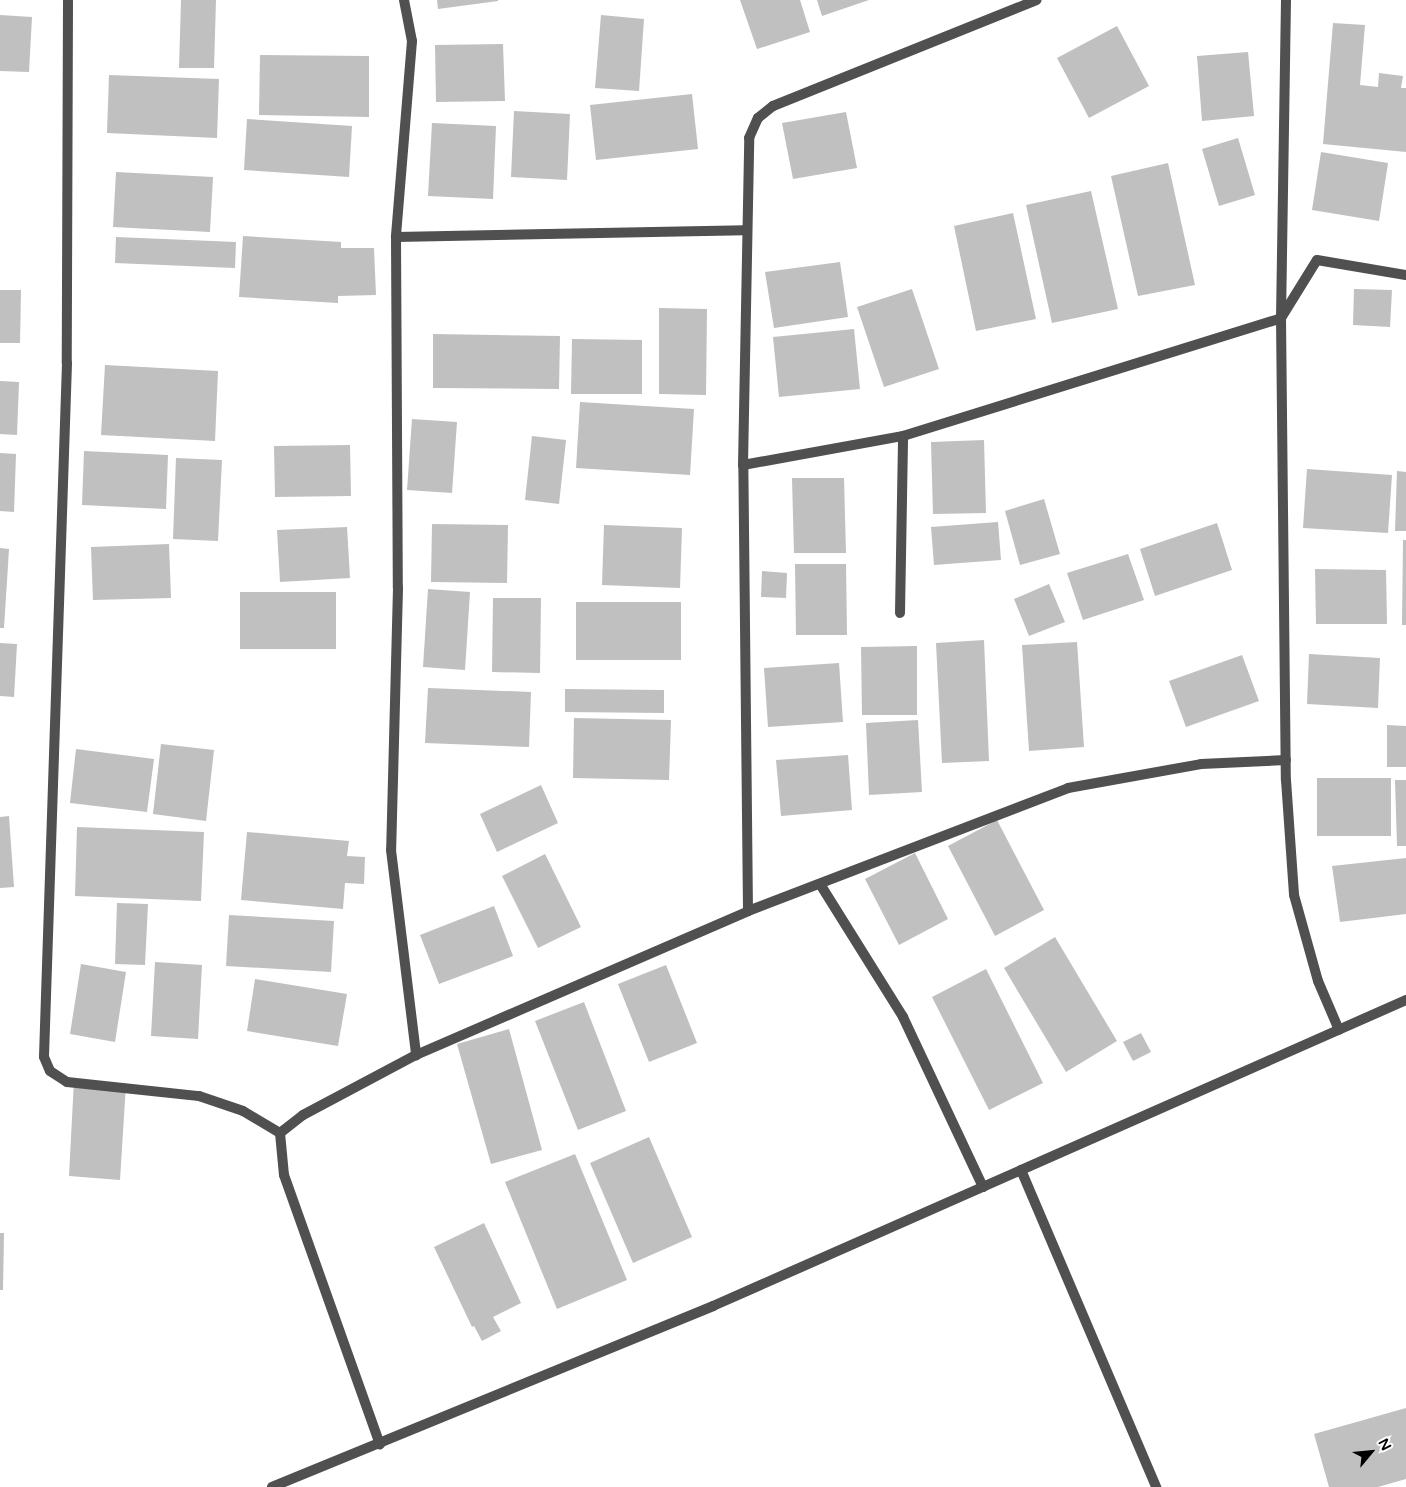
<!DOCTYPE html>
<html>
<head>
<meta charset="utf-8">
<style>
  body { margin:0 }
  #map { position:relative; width:1406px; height:1487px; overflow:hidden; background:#fff; font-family:"Varela Round",sans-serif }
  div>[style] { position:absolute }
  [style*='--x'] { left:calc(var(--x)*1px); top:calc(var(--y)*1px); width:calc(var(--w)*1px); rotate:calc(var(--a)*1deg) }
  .building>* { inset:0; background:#c0c0c0 }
  .street>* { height:10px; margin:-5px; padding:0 5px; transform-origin:5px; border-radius:5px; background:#505050 }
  span { translate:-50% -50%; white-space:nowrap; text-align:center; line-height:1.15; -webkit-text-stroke:5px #fff; paint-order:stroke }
  .north { position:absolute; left:1346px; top:1427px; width:50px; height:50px; -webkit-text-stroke:4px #fff; paint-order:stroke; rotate:62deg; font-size:14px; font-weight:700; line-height:20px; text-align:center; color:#000 }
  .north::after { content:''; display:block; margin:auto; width:18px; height:22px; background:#000; clip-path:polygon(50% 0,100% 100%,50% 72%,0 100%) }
</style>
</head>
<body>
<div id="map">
  <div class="building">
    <i style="clip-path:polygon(181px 0,216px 0,214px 68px,179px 68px)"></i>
    <i style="clip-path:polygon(437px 0,498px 0,498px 1px,438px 9px)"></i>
    <i style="clip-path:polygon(740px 0,800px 0,810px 32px,757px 49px)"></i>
    <i style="clip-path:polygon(817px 0,869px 0,822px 16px)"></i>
    <i style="clip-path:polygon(0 15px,32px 17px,29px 72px,0 71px)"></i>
    <i style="clip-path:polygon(601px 15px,644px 19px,639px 91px,595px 88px)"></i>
    <i style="clip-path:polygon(1333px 23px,1365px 25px,1360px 85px,1378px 87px,1379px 73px,1403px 76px,1401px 88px,1406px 88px,1406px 152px,1323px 144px)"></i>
    <i style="clip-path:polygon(1117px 26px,1149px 86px,1089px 118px,1057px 58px)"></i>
    <i style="clip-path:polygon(503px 44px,505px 101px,436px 102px,435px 45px)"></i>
    <i style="clip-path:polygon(1248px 52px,1254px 116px,1202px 121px,1197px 56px)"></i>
    <i style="clip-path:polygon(260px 55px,369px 56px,369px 117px,259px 115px)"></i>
    <i style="clip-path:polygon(109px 75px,219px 79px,217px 138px,107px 133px)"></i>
    <i style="clip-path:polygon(692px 94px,698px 149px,596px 160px,590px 105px)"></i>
    <i style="clip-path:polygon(514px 111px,570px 114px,567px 180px,511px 177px)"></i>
    <i style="clip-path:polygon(846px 112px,857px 168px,793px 179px,782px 123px)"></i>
    <i style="clip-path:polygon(247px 119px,352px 126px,349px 177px,244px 170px)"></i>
    <i style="clip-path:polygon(432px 123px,496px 126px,493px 199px,428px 196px)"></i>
    <i style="clip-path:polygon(1238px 138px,1255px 195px,1219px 206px,1202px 149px)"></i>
    <i style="clip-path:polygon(1321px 152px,1388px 163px,1379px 221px,1312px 210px)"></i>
    <i style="clip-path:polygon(1168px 163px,1195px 285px,1138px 296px,1111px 176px)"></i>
    <i style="clip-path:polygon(116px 172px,213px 177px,210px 232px,113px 227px)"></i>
    <i style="clip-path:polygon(1091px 191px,1118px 309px,1052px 323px,1026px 205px)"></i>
    <i style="clip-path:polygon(1013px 213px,1036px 319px,976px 331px,954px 226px)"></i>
    <i style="clip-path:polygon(243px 236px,341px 242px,341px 248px,374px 248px,376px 295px,338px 296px,338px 303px,239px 297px)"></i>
    <i style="clip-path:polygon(116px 237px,236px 242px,235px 268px,115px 263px)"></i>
    <i style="clip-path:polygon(840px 262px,848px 317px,774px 328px,765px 272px)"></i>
    <i style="clip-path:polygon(912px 289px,939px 369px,884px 387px,857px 307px)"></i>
    <i style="clip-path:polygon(1354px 289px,1392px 290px,1390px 327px,1353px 325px)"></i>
    <i style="clip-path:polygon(0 290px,21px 290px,20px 343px,0 343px)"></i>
    <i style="clip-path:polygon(659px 308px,707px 309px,706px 395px,659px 394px)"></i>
    <i style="clip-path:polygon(854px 329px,860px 389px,779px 397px,773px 337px)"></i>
    <i style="clip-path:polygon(433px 334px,560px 336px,559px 389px,433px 388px)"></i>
    <i style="clip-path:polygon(572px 339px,642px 340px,642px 394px,571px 394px)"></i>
    <i style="clip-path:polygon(105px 365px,218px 371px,215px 441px,101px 435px)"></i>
    <i style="clip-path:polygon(0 381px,19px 382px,17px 435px,0 434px)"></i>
    <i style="clip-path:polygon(580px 402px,694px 409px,690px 475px,576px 468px)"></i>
    <i style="clip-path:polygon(412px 419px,457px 422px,452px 493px,407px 490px)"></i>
    <i style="clip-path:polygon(532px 436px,566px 440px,559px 504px,525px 500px)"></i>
    <i style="clip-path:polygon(984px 440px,986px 513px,933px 514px,931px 442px)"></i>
    <i style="clip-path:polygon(350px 445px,351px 496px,275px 497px,274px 446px)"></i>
    <i style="clip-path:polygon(84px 451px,168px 455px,166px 509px,82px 505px)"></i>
    <i style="clip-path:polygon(0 453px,16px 454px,14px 512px,0 511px)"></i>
    <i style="clip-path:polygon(176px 458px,222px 460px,218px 541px,173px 539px)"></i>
    <i style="clip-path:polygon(1307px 469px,1392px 475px,1388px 533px,1303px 528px)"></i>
    <i style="clip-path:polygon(1397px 471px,1406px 472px,1406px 531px,1395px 531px)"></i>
    <i style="clip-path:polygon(792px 478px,844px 478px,846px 553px,794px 553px)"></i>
    <i style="clip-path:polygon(1044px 499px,1060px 554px,1020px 565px,1005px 511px)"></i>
    <i style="clip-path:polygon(998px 522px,1001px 560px,934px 565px,931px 527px)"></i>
    <i style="clip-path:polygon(1217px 523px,1232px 570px,1155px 596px,1140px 549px)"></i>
    <i style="clip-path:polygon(432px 524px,508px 525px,507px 583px,431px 582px)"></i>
    <i style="clip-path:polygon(604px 525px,682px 528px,680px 588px,602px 585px)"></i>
    <i style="clip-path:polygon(347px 527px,350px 578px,280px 582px,277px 530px)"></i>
    <i style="clip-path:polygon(1403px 540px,1406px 540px,1406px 625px,1402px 625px)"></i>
    <i style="clip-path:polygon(169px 544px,171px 598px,93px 600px,91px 547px)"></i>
    <i style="clip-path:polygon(0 548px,9px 549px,4px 628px,0 628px)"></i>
    <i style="clip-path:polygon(1128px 554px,1144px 600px,1083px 620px,1067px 573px)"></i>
    <i style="clip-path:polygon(795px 564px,846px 564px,847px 635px,796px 635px)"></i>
    <i style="clip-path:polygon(1315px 569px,1386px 570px,1387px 624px,1316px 624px)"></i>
    <i style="clip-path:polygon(762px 571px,787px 573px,786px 598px,761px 597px)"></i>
    <i style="clip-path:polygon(1049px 584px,1065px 622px,1029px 636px,1014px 599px)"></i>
    <i style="clip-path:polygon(428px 589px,470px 592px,465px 670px,423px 667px)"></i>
    <i style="clip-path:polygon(240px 592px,336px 592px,336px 649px,240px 649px)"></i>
    <i style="clip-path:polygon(493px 598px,541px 598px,540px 673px,492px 672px)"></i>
    <i style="clip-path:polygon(576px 602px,681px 602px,681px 660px,576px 660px)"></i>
    <i style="clip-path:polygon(984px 640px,989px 761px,942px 763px,936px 643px)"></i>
    <i style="clip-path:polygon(1077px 642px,1084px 747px,1029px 751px,1022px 645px)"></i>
    <i style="clip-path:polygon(0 643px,17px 644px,14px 697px,0 696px)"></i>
    <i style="clip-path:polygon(917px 646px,917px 715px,862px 715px,861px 647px)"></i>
    <i style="clip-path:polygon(1309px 654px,1380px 658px,1378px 708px,1307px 704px)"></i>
    <i style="clip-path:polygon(1242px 655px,1259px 701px,1186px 727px,1169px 681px)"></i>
    <i style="clip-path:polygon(839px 663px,843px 722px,768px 727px,764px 668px)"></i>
    <i style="clip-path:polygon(428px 688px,531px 692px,529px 747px,425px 743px)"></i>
    <i style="clip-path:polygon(565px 689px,664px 690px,664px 713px,565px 712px)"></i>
    <i style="clip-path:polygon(574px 718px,671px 720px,669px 780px,573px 778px)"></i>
    <i style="clip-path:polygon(918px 720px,922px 792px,869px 795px,866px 723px)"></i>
    <i style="clip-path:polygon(1387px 725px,1406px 726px,1406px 767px,1387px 767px)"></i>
    <i style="clip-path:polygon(161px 744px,214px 750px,206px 821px,153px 814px)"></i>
    <i style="clip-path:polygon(76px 749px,154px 759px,147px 812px,70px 803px)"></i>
    <i style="clip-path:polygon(848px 755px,852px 810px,781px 816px,776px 760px)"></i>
    <i style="clip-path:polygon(1317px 778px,1391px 778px,1391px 836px,1317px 836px)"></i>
    <i style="clip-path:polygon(1395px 780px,1406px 780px,1406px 846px,1397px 846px)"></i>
    <i style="clip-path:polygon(541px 785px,558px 823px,497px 852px,480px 814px)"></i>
    <i style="clip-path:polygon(9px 816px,14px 887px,0 888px,0 817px)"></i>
    <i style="clip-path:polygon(997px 820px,1044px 910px,995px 936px,948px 846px)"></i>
    <i style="clip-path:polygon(77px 827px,204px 832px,201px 901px,75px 896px)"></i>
    <i style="clip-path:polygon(247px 832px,349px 841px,347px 856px,365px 857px,364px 884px,345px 883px,343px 909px,241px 900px)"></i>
    <i style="clip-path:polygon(915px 853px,948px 919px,899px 945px,865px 879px)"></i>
    <i style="clip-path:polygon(545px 854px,581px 927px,538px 948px,502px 876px)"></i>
    <i style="clip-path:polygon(1406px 858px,1406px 914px,1340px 922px,1332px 866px)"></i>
    <i style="clip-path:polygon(117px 903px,148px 904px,145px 965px,115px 964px)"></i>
    <i style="clip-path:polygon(494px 906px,513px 956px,439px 984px,420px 935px)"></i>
    <i style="clip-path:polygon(229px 915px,334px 921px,331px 972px,226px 966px)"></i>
    <i style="clip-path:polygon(1055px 937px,1117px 1041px,1066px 1072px,1004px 968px)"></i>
    <i style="clip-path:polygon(155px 962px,202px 965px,198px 1039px,151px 1036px)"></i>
    <i style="clip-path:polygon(81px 964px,126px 972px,115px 1042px,70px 1034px)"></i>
    <i style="clip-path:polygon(666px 965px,697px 1043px,649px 1062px,618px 984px)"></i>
    <i style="clip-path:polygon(986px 969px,1043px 1083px,989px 1110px,932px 997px)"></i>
    <i style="clip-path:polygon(255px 979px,347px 994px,338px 1046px,247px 1031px)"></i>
    <i style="clip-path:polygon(584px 1002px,626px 1111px,578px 1130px,535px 1021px)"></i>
    <i style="clip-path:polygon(509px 1029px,542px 1150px,491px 1164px,457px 1044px)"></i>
    <i style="clip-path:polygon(1141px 1033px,1151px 1052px,1133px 1061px,1123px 1042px)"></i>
    <i style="clip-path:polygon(74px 1080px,126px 1084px,120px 1180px,69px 1176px)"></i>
    <i style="clip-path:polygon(649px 1137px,692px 1237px,633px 1263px,590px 1163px)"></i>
    <i style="clip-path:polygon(575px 1154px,627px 1280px,557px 1309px,505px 1182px)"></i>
    <i style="clip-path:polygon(484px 1223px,521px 1303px,493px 1317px,501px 1331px,482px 1341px,474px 1326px,472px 1327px,434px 1247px)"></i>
    <i style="clip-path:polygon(0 1233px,4px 1233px,3px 1290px,0 1290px)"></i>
    <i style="clip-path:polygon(1406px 1408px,1406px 1479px,1378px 1487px,1329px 1487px,1314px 1434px)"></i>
  </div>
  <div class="street">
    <i style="--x:68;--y:0;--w:363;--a:90.2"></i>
    <i style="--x:67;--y:363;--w:694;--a:91.9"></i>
    <i style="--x:44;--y:1057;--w:15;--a:67"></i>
    <i style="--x:50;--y:1071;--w:20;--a:33"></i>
    <i style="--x:67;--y:1082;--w:133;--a:6.1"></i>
    <i style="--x:199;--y:1096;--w:46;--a:18.8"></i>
    <i style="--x:243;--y:1111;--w:43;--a:30.7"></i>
    <i style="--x:404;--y:0;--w:42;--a:79"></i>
    <i style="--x:412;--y:41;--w:197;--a:94.7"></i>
    <i style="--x:396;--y:237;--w:351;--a:89.7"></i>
    <i style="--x:398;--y:588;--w:262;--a:91.5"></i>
    <i style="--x:391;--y:850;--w:207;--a:83"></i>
    <i style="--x:1286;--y:0;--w:318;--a:90.9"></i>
    <i style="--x:1281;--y:318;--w:462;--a:89.4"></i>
    <i style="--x:1286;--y:780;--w:115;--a:86"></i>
    <i style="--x:1294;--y:895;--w:89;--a:74.4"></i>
    <i style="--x:1318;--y:981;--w:53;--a:66.8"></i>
    <i style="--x:396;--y:237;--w:349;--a:-1.1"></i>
    <i style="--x:743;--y:465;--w:163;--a:-10.3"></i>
    <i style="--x:903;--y:436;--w:396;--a:-17.3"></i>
    <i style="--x:1281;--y:318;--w:68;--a:-58.2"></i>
    <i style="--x:1317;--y:260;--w:90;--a:9.6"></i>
    <i style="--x:900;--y:613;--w:177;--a:-89"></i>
    <i style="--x:820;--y:884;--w:157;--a:58"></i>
    <i style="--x:903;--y:1017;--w:188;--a:64.8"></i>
    <i style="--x:748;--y:911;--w:446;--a:-90.6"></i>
    <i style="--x:743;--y:465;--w:327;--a:-88.9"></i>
    <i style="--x:749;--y:138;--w:22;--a:-66"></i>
    <i style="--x:758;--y:118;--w:19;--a:-39"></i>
    <i style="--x:773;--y:106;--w:284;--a:-21.9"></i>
    <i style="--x:280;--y:1133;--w:29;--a:-38"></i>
    <i style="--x:303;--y:1115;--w:128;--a:-28"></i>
    <i style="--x:416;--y:1055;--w:362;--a:-23.4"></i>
    <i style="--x:748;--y:911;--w:343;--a:-21"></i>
    <i style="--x:1068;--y:788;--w:135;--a:-10.2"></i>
    <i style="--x:1201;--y:764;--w:85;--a:-2.7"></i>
    <i style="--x:280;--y:1133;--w:42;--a:84.6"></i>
    <i style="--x:284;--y:1175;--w:286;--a:70.4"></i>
    <i style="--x:1021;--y:1170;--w:345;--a:66.9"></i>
    <i style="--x:272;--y:1487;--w:477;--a:-22.3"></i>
    <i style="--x:713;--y:1306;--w:758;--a:-23.82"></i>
  </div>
  <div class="north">N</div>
</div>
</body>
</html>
